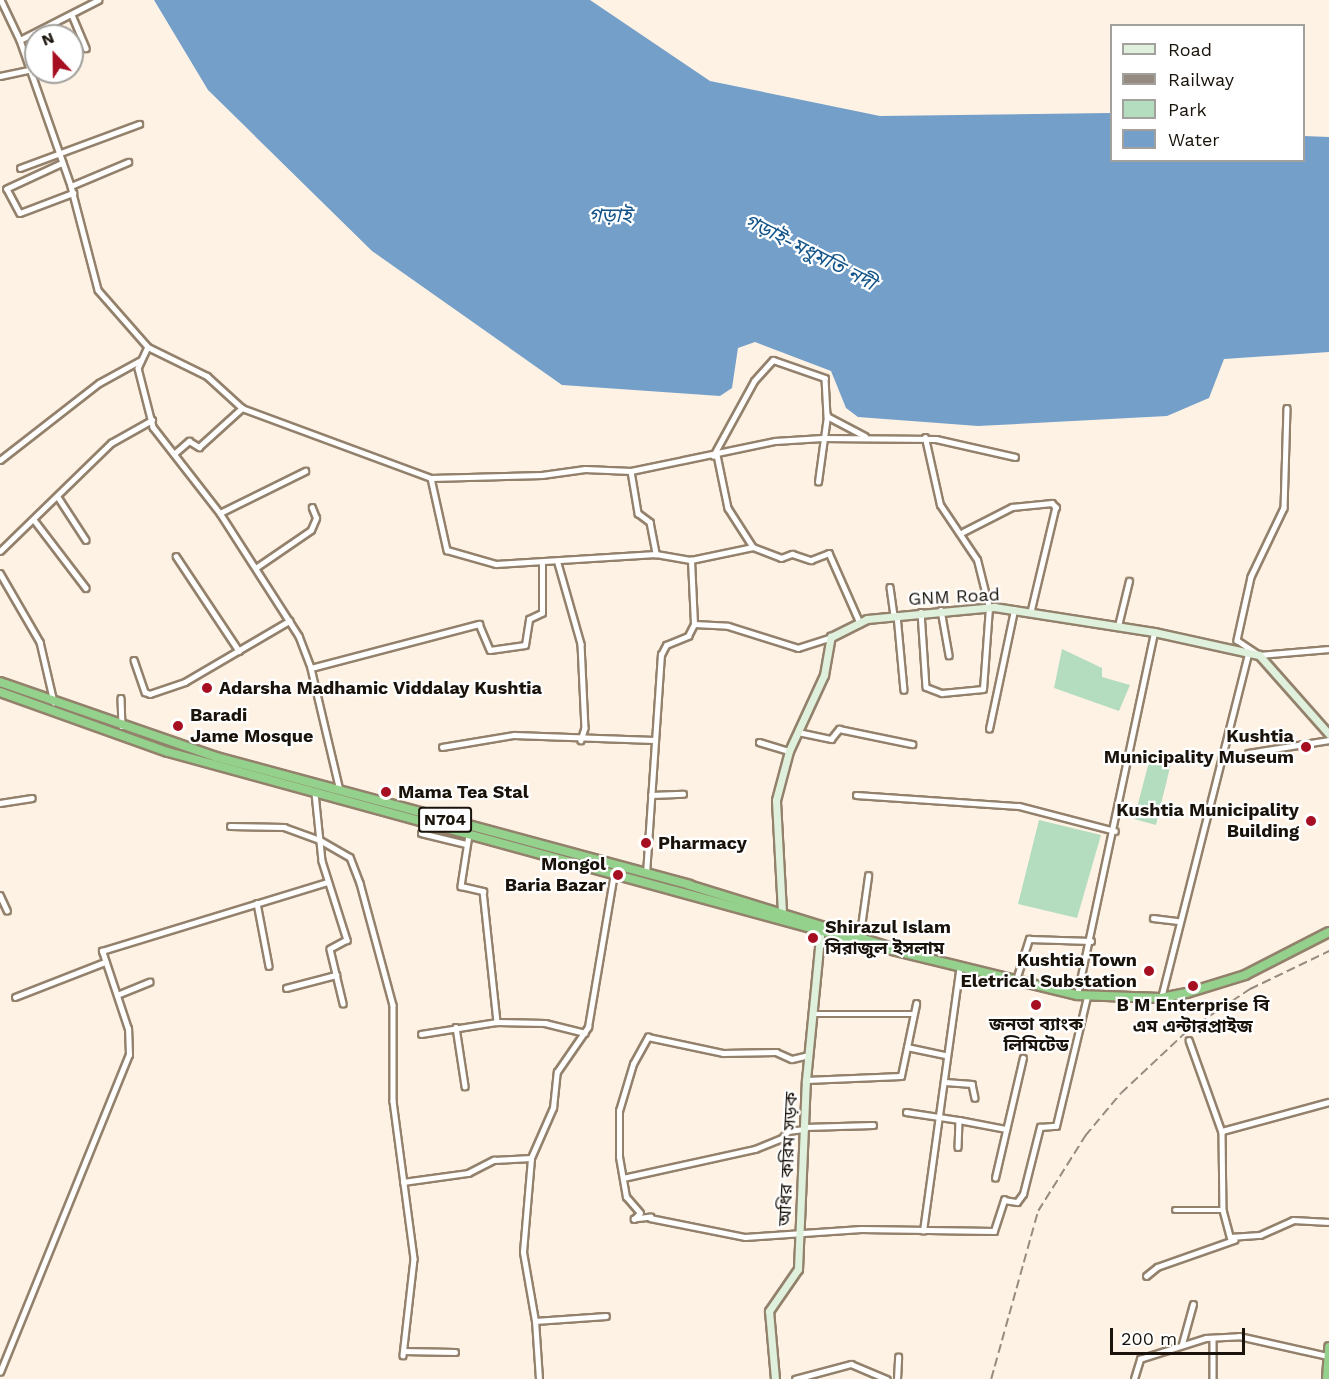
<!DOCTYPE html>
<html>
<head>
<meta charset="utf-8">
<style>
  body { margin:0 }
  #map { position:relative; width:1329px; height:1379px; overflow:hidden; background:#fef2e4; font-family:"Work Sans","Noto Sans Bengali",sans-serif }
  div>[style] { position:absolute }
  [style*='--x'] { left:calc(var(--x)*1px); top:calc(var(--y)*1px); width:calc(var(--w)*1px); rotate:calc(var(--a)*1deg) }
  .green>* { inset:0; background:#b4ddc0 }
  .water>* { inset:0; background:#749fc9 }
  .roads { filter:drop-shadow(2px 0 #93816c) drop-shadow(-2px 0 #93816c) drop-shadow(0 2px #93816c) drop-shadow(0 -2px #93816c) }
  .street>* { height:4.5px; margin:-2.25px; padding:0 2.25px; transform-origin:2.25px; border-radius:2.25px; background:#fff }
  .secondary>* { height:7px; margin:-3.5px; padding:0 3.5px; transform-origin:3.5px; border-radius:3.5px; background:#dff1dc }
  .highway>* { height:8px; margin:-4px; padding:0 4px; transform-origin:4px; border-radius:4px; background:#94d18c }
  .rail>* { height:1.5px; margin-top:-0.75px; transform-origin:0; background:repeating-linear-gradient(90deg,#958b80 0 9px,transparent 0 13.5px) }
  .dots>* { width:16px; height:16px; translate:-50% -50%; box-sizing:border-box; border:3px solid #fff; border-radius:50% }
  span { translate:-50% -50%; white-space:nowrap; text-align:center; line-height:1.15; -webkit-text-stroke:4.5px #fff; paint-order:stroke }
  .shield-label span { padding:2px 4px; background:#fff; border:2px solid; border-radius:4px; -webkit-text-stroke-width:0 }
  .shield-label { font-size:16px; color:#1a130b; font-weight:700 }
  .street-label { font-size:18px; color:#1a130b }
  .poi-label { font-size:18px; color:#1a130b; font-weight:700 }
  .left { translate:0 -50%; text-align:left }
  .right { translate:-100% -50%; text-align:right }
  .water-label { font-size:20px; color:#135489; font-style:italic }
  .legend { position:absolute; left:1110px; top:24px; width:195px; height:138px; box-sizing:border-box; background:#fff; border:2px solid #a3a19d; margin:0; padding:8px 10px; list-style:none; font-size:18px; color:#1a130b }
  .legend li { display:flex; align-items:center; gap:12px; height:30px }
  .legend b { width:30px; border:2px solid #a3a19d }
  .north { position:absolute; left:24px; top:24px; width:60px; height:60px; box-sizing:border-box; background:#fff; border:2px solid #a3a19d; border-radius:50%; rotate:338deg; font-size:16px; font-weight:700; line-height:24px; text-align:center; color:#1a130b }
  .north::after { content:''; display:block; margin:auto; width:21px; height:27px; background:#a60e21; clip-path:polygon(50% 0,100% 100%,50% 72%,0 100%) }
  .scale { position:absolute; left:1110px; top:1328px; width:135px; height:27px; box-sizing:border-box; border:3px solid #1a130b; border-top:0; padding-left:8px; font-size:18px; line-height:21px; white-space:nowrap; color:#1a130b; -webkit-text-stroke:4px #fff; paint-order:stroke }
</style>
</head>
<body>
<div id="map">
  <div class="green">
    <i style="clip-path:polygon(1062px 649px,1102px 668px,1102px 677px,1130px 685px,1119px 711px,1054px 688px)"></i>
    <i style="clip-path:polygon(1151px 754px,1172px 759px,1156px 825px,1134px 819px)"></i>
    <i style="clip-path:polygon(1039px 820px,1101px 835px,1077px 918px,1018px 904px)"></i>
  </div>
  <div class="water">
    <i style="clip-path:polygon(154px 0,590px 0,710px 81px,880px 116px,1111px 113px,1112px 160px,1304px 160px,1304px 136px,1329px 137px,1329px 352px,1224px 359px,1209px 398px,1167px 416px,978px 426px,858px 417px,846px 408px,831px 371px,755px 342px,738px 348px,732px 388px,720px 396px,562px 385px,372px 251px,208px 90px)"></i>
  </div>
  <div class="roads">
    <div class="street">
      <i style="--x:1;--y:0;--w:44;--a:64.6"></i>
      <i style="--x:20;--y:40;--w:155;--a:70.7"></i>
      <i style="--x:71;--y:186;--w:107;--a:75.4"></i>
      <i style="--x:98;--y:290;--w:76;--a:48.7"></i>
      <i style="--x:148;--y:347;--w:23;--a:115"></i>
      <i style="--x:138;--y:368;--w:61;--a:75.7"></i>
      <i style="--x:153;--y:427;--w:109;--a:52.1"></i>
      <i style="--x:220;--y:513;--w:146;--a:57.3"></i>
      <i style="--x:299;--y:636;--w:34;--a:69"></i>
      <i style="--x:311;--y:668;--w:126;--a:76.7"></i>
      <i style="--x:72;--y:15;--w:36;--a:67"></i>
      <i style="--x:20;--y:40;--w:88;--a:-27.1"></i>
      <i style="--x:0;--y:76;--w:29;--a:-12"></i>
      <i style="--x:63;--y:163;--w:62;--a:155.1"></i>
      <i style="--x:7;--y:189;--w:27;--a:62"></i>
      <i style="--x:20;--y:213;--w:57;--a:-20.7"></i>
      <i style="--x:20;--y:168;--w:127;--a:-20.3"></i>
      <i style="--x:71;--y:186;--w:62;--a:-22.8"></i>
      <i style="--x:148;--y:347;--w:66;--a:26.2"></i>
      <i style="--x:207;--y:376;--w:47;--a:42.4"></i>
      <i style="--x:242;--y:408;--w:202;--a:20.3"></i>
      <i style="--x:431;--y:478;--w:111;--a:-1.5"></i>
      <i style="--x:542;--y:475;--w:43;--a:-7.9"></i>
      <i style="--x:585;--y:469;--w:46;--a:2.5"></i>
      <i style="--x:631;--y:471;--w:147;--a:-11.8"></i>
      <i style="--x:775;--y:441;--w:47;--a:-3.7"></i>
      <i style="--x:822;--y:438;--w:114;--a:0.5"></i>
      <i style="--x:936;--y:439;--w:81;--a:12.8"></i>
      <i style="--x:1287;--y:408;--w:100;--a:91.7"></i>
      <i style="--x:1284;--y:508;--w:76;--a:115.6"></i>
      <i style="--x:1251;--y:577;--w:65;--a:102.5"></i>
      <i style="--x:1237;--y:640;--w:27;--a:34"></i>
      <i style="--x:1259;--y:655;--w:70;--a:-4.9"></i>
      <i style="--x:174;--y:454;--w:20;--a:-41"></i>
      <i style="--x:189;--y:441;--w:12;--a:31"></i>
      <i style="--x:199;--y:447;--w:58;--a:-42.2"></i>
      <i style="--x:717;--y:455;--w:54;--a:78.3"></i>
      <i style="--x:728;--y:508;--w:46;--a:57.3"></i>
      <i style="--x:713;--y:456;--w:85;--a:-61.3"></i>
      <i style="--x:754;--y:381;--w:28;--a:-48"></i>
      <i style="--x:773;--y:360;--w:55;--a:19.1"></i>
      <i style="--x:825;--y:378;--w:38;--a:87"></i>
      <i style="--x:827;--y:416;--w:43;--a:27.8"></i>
      <i style="--x:0;--y:460;--w:125;--a:-37.9"></i>
      <i style="--x:99;--y:383;--w:46;--a:-28.8"></i>
      <i style="--x:631;--y:471;--w:43;--a:80.5"></i>
      <i style="--x:638;--y:513;--w:15;--a:37"></i>
      <i style="--x:650;--y:522;--w:33;--a:79"></i>
      <i style="--x:431;--y:478;--w:74;--a:77.5"></i>
      <i style="--x:447;--y:550;--w:51;--a:15.9"></i>
      <i style="--x:496;--y:564;--w:160;--a:-3.6"></i>
      <i style="--x:656;--y:554;--w:36;--a:10"></i>
      <i style="--x:691;--y:560;--w:63;--a:-11.8"></i>
      <i style="--x:753;--y:547;--w:30;--a:21"></i>
      <i style="--x:781;--y:558;--w:12;--a:-20"></i>
      <i style="--x:792;--y:554;--w:20;--a:18"></i>
      <i style="--x:811;--y:560;--w:19;--a:-21"></i>
      <i style="--x:829;--y:553;--w:77;--a:66.1"></i>
      <i style="--x:818;--y:482;--w:67;--a:-82.2"></i>
      <i style="--x:58;--y:497;--w:51;--a:56.9"></i>
      <i style="--x:220;--y:513;--w:95;--a:-26.3"></i>
      <i style="--x:35;--y:521;--w:84;--a:52.7"></i>
      <i style="--x:963;--y:532;--w:55;--a:-27"></i>
      <i style="--x:1012;--y:507;--w:40;--a:-5.7"></i>
      <i style="--x:1052;--y:503;--w:6;--a:45"></i>
      <i style="--x:1056;--y:507;--w:108;--a:103.4"></i>
      <i style="--x:0;--y:551;--w:155;--a:-44.2"></i>
      <i style="--x:111;--y:443;--w:47;--a:-29.3"></i>
      <i style="--x:176;--y:556;--w:114;--a:56.4"></i>
      <i style="--x:558;--y:563;--w:84;--a:74.1"></i>
      <i style="--x:581;--y:644;--w:84;--a:87.3"></i>
      <i style="--x:585;--y:728;--w:13;--a:108"></i>
      <i style="--x:257;--y:567;--w:65;--a:-34.4"></i>
      <i style="--x:311;--y:530;--w:13;--a:-67"></i>
      <i style="--x:316;--y:518;--w:11;--a:-112"></i>
      <i style="--x:0;--y:573;--w:80;--a:59.9"></i>
      <i style="--x:40;--y:642;--w:62;--a:76.9"></i>
      <i style="--x:890;--y:587;--w:28;--a:82"></i>
      <i style="--x:941;--y:610;--w:46;--a:79.9"></i>
      <i style="--x:921;--y:612;--w:75;--a:86.2"></i>
      <i style="--x:926;--y:687;--w:17;--a:21"></i>
      <i style="--x:942;--y:693;--w:41;--a:-5.6"></i>
      <i style="--x:983;--y:689;--w:81;--a:-85.8"></i>
      <i style="--x:989;--y:608;--w:49;--a:-104"></i>
      <i style="--x:977;--y:560;--w:66;--a:-123.9"></i>
      <i style="--x:940;--y:505;--w:69;--a:-102.6"></i>
      <i style="--x:897;--y:615;--w:75;--a:84.7"></i>
      <i style="--x:694;--y:624;--w:34;--a:3"></i>
      <i style="--x:728;--y:626;--w:73;--a:17.4"></i>
      <i style="--x:798;--y:648;--w:35;--a:-18"></i>
      <i style="--x:1118;--y:626;--w:46;--a:-76.3"></i>
      <i style="--x:134;--y:660;--w:34;--a:71"></i>
      <i style="--x:145;--y:692;--w:5;--a:22"></i>
      <i style="--x:150;--y:694;--w:37;--a:-19"></i>
      <i style="--x:185;--y:682;--w:121;--a:-30.4"></i>
      <i style="--x:311;--y:668;--w:174;--a:-14.7"></i>
      <i style="--x:479;--y:624;--w:28;--a:67"></i>
      <i style="--x:490;--y:650;--w:35;--a:-8"></i>
      <i style="--x:525;--y:645;--w:26;--a:-81"></i>
      <i style="--x:529;--y:619;--w:14;--a:-25"></i>
      <i style="--x:542;--y:613;--w:49;--a:-90"></i>
      <i style="--x:121;--y:698;--w:28;--a:88"></i>
      <i style="--x:989;--y:729;--w:122;--a:-78.1"></i>
      <i style="--x:798;--y:732;--w:34;--a:12"></i>
      <i style="--x:831;--y:739;--w:13;--a:-51"></i>
      <i style="--x:839;--y:729;--w:75;--a:11.6"></i>
      <i style="--x:759;--y:742;--w:31;--a:17"></i>
      <i style="--x:442;--y:747;--w:73;--a:-9.5"></i>
      <i style="--x:514;--y:735;--w:140;--a:2"></i>
      <i style="--x:1248;--y:753;--w:82;--a:-9.1"></i>
      <i style="--x:315;--y:793;--w:68;--a:84.1"></i>
      <i style="--x:322;--y:861;--w:83;--a:72.4"></i>
      <i style="--x:347;--y:940;--w:19;--a:152"></i>
      <i style="--x:330;--y:949;--w:56;--a:76.5"></i>
      <i style="--x:651;--y:795;--w:32;--a:-2"></i>
      <i style="--x:856;--y:795;--w:163;--a:3.9"></i>
      <i style="--x:1019;--y:806;--w:99;--a:14.6"></i>
      <i style="--x:0;--y:803;--w:32;--a:-9"></i>
      <i style="--x:230;--y:826;--w:54;--a:1.1"></i>
      <i style="--x:284;--y:827;--w:38;--a:20"></i>
      <i style="--x:320;--y:840;--w:34;--a:30"></i>
      <i style="--x:350;--y:857;--w:28;--a:69"></i>
      <i style="--x:360;--y:883;--w:126;--a:74.9"></i>
      <i style="--x:393;--y:1005;--w:96;--a:90"></i>
      <i style="--x:393;--y:1101;--w:159;--a:82.4"></i>
      <i style="--x:414;--y:1259;--w:97;--a:96.5"></i>
      <i style="--x:421;--y:833;--w:46;--a:13.7"></i>
      <i style="--x:469;--y:835;--w:52;--a:98.9"></i>
      <i style="--x:461;--y:886;--w:23;--a:13"></i>
      <i style="--x:483;--y:891;--w:132;--a:83.9"></i>
      <i style="--x:646;--y:874;--w:220;--a:-86.1"></i>
      <i style="--x:661;--y:655;--w:11;--a:-63"></i>
      <i style="--x:666;--y:645;--w:24;--a:-22"></i>
      <i style="--x:688;--y:636;--w:13;--a:-63"></i>
      <i style="--x:694;--y:624;--w:64;--a:-92.7"></i>
      <i style="--x:0;--y:895;--w:17;--a:65"></i>
      <i style="--x:257;--y:903;--w:64;--a:79.2"></i>
      <i style="--x:1153;--y:918;--w:25;--a:7"></i>
      <i style="--x:860;--y:934;--w:59;--a:-82.1"></i>
      <i style="--x:1016;--y:980;--w:43;--a:-72.4"></i>
      <i style="--x:1029;--y:939;--w:62;--a:1.8"></i>
      <i style="--x:286;--y:988;--w:52;--a:-14.6"></i>
      <i style="--x:117;--y:995;--w:35;--a:-22"></i>
      <i style="--x:1077;--y:995;--w:371;--a:-78"></i>
      <i style="--x:15;--y:997;--w:97;--a:-21.3"></i>
      <i style="--x:1161;--y:998;--w:356;--a:-75.8"></i>
      <i style="--x:812;--y:1014;--w:102;--a:0"></i>
      <i style="--x:456;--y:1027;--w:60;--a:81.3"></i>
      <i style="--x:421;--y:1034;--w:77;--a:-9"></i>
      <i style="--x:497;--y:1022;--w:48;--a:1.2"></i>
      <i style="--x:545;--y:1023;--w:41;--a:14"></i>
      <i style="--x:1189;--y:1040;--w:98;--a:70.3"></i>
      <i style="--x:1222;--y:1132;--w:78;--a:89.3"></i>
      <i style="--x:1223;--y:1210;--w:28;--a:75"></i>
      <i style="--x:1230;--y:1237;--w:30;--a:-4"></i>
      <i style="--x:1260;--y:1235;--w:36;--a:-24"></i>
      <i style="--x:1293;--y:1220;--w:36;--a:3"></i>
      <i style="--x:907;--y:1047;--w:40;--a:12"></i>
      <i style="--x:806;--y:1080;--w:95;--a:-2.4"></i>
      <i style="--x:901;--y:1076;--w:74;--a:-78.2"></i>
      <i style="--x:945;--y:1082;--w:27;--a:4"></i>
      <i style="--x:972;--y:1084;--w:14;--a:78"></i>
      <i style="--x:906;--y:1112;--w:54;--a:8.6"></i>
      <i style="--x:959;--y:1120;--w:27;--a:92"></i>
      <i style="--x:959;--y:1120;--w:48;--a:10.8"></i>
      <i style="--x:805;--y:1127;--w:68;--a:-1.7"></i>
      <i style="--x:1222;--y:1131;--w:111;--a:-15.2"></i>
      <i style="--x:623;--y:1178;--w:135;--a:-12.4"></i>
      <i style="--x:755;--y:1149;--w:29;--a:-22"></i>
      <i style="--x:782;--y:1138;--w:9;--a:-49"></i>
      <i style="--x:788;--y:1131;--w:17;--a:-7"></i>
      <i style="--x:995;--y:1178;--w:123;--a:-76.9"></i>
      <i style="--x:403;--y:1182;--w:66;--a:-7.9"></i>
      <i style="--x:468;--y:1173;--w:29;--a:-27"></i>
      <i style="--x:494;--y:1160;--w:37;--a:-3"></i>
      <i style="--x:1175;--y:1210;--w:48;--a:0"></i>
      <i style="--x:651;--y:1217;--w:17;--a:173"></i>
      <i style="--x:634;--y:1219;--w:8;--a:-45"></i>
      <i style="--x:640;--y:1213;--w:21;--a:-131"></i>
      <i style="--x:626;--y:1197;--w:41;--a:-99.9"></i>
      <i style="--x:619;--y:1157;--w:46;--a:-90"></i>
      <i style="--x:619;--y:1111;--w:49;--a:-73.4"></i>
      <i style="--x:633;--y:1064;--w:31;--a:-61"></i>
      <i style="--x:648;--y:1037;--w:77;--a:12"></i>
      <i style="--x:723;--y:1053;--w:53;--a:-1.1"></i>
      <i style="--x:776;--y:1052;--w:17;--a:24"></i>
      <i style="--x:792;--y:1059;--w:17;--a:-13"></i>
      <i style="--x:650;--y:1218;--w:97;--a:11.3"></i>
      <i style="--x:745;--y:1237;--w:116;--a:-3.9"></i>
      <i style="--x:861;--y:1229;--w:133;--a:0.9"></i>
      <i style="--x:994;--y:1231;--w:33;--a:-72"></i>
      <i style="--x:1004;--y:1200;--w:13;--a:9"></i>
      <i style="--x:1017;--y:1202;--w:10;--a:-53"></i>
      <i style="--x:1023;--y:1194;--w:69;--a:-75.8"></i>
      <i style="--x:1040;--y:1127;--w:16;--a:-4"></i>
      <i style="--x:1056;--y:1126;--w:133;--a:-76.5"></i>
      <i style="--x:923;--y:1231;--w:268;--a:-82.1"></i>
      <i style="--x:1146;--y:1276;--w:14;--a:-39"></i>
      <i style="--x:1157;--y:1267;--w:82;--a:-19.3"></i>
      <i style="--x:535;--y:1321;--w:71;--a:-4"></i>
      <i style="--x:1213;--y:1338;--w:41;--a:90"></i>
      <i style="--x:1182;--y:1344;--w:41;--a:-74.6"></i>
      <i style="--x:403;--y:1351;--w:52;--a:1.1"></i>
      <i style="--x:0;--y:1372;--w:342;--a:-67.9"></i>
      <i style="--x:129;--y:1055;--w:26;--a:-92"></i>
      <i style="--x:128;--y:1029;--w:82;--a:-108.4"></i>
      <i style="--x:102;--y:951;--w:236;--a:-17"></i>
      <i style="--x:539;--y:1379;--w:58;--a:-93.9"></i>
      <i style="--x:535;--y:1321;--w:70;--a:-99.9"></i>
      <i style="--x:523;--y:1252;--w:94;--a:-85.1"></i>
      <i style="--x:531;--y:1158;--w:55;--a:-66.3"></i>
      <i style="--x:553;--y:1108;--w:36;--a:-84"></i>
      <i style="--x:557;--y:1072;--w:55;--a:-55.4"></i>
      <i style="--x:588;--y:1027;--w:155;--a:-80.4"></i>
      <i style="--x:795;--y:1379;--w:58;--a:-15"></i>
      <i style="--x:851;--y:1364;--w:39;--a:23"></i>
      <i style="--x:897;--y:1379;--w:22;--a:-87"></i>
      <i style="--x:1134;--y:1379;--w:21;--a:-73"></i>
      <i style="--x:1140;--y:1359;--w:69;--a:-17.7"></i>
      <i style="--x:1206;--y:1338;--w:33;--a:-3"></i>
      <i style="--x:1239;--y:1336;--w:91;--a:12.7"></i>
    </div>
    <div class="secondary">
      <i style="--x:782;--y:912;--w:112;--a:-93.1"></i>
      <i style="--x:776;--y:800;--w:51;--a:-75.1"></i>
      <i style="--x:789;--y:751;--w:84;--a:-65.3"></i>
      <i style="--x:824;--y:675;--w:39;--a:-80"></i>
      <i style="--x:831;--y:637;--w:40;--a:-26.6"></i>
      <i style="--x:867;--y:619;--w:128;--a:-5.4"></i>
      <i style="--x:994;--y:607;--w:162;--a:8.9"></i>
      <i style="--x:1154;--y:632;--w:107;--a:12.4"></i>
      <i style="--x:1259;--y:655;--w:106;--a:48.5"></i>
      <i style="--x:775;--y:1379;--w:68;--a:-95"></i>
      <i style="--x:769;--y:1311;--w:51;--a:-55.4"></i>
      <i style="--x:798;--y:1269;--w:189;--a:-87.6"></i>
      <i style="--x:806;--y:1080;--w:153;--a:-84.4"></i>
    </div>
    <div class="highway">
      <i style="--x:0;--y:682;--w:229;--a:19.1"></i>
      <i style="--x:216;--y:757;--w:490;--a:15.1"></i>
      <i style="--x:689;--y:885;--w:214;--a:17.2"></i>
      <i style="--x:0;--y:692;--w:178;--a:19.7"></i>
      <i style="--x:168;--y:752;--w:742;--a:15.31"></i>
      <i style="--x:884;--y:948;--w:199;--a:13.7"></i>
      <i style="--x:1077;--y:995;--w:84;--a:2"></i>
      <i style="--x:1161;--y:998;--w:26;--a:-11"></i>
      <i style="--x:1187;--y:993;--w:61;--a:-17.2"></i>
      <i style="--x:1245;--y:975;--w:94;--a:-27.1"></i>
      <i style="--x:1327;--y:1379;--w:32;--a:-86"></i>
    </div>
  </div>
  <div class="rail">
    <i style="--x:991;--y:1379;--w:174;--a:-74.4"></i>
    <i style="--x:1038;--y:1211;--w:89;--a:-57.9"></i>
    <i style="--x:1085;--y:1136;--w:56;--a:-50.1"></i>
    <i style="--x:1121;--y:1093;--w:91;--a:-43.2"></i>
    <i style="--x:1187;--y:1031;--w:76;--a:-33.7"></i>
    <i style="--x:1250;--y:989;--w:88;--a:-25.7"></i>
  </div>
  <div class="dots">
    <i style="left:207px;top:688px;background:#a60e21"></i>
    <i style="left:178px;top:726px;background:#a60e21"></i>
    <i style="left:1306px;top:747px;background:#a60e21"></i>
    <i style="left:386px;top:792px;background:#a60e21"></i>
    <i style="left:1311px;top:821px;background:#a60e21"></i>
    <i style="left:646px;top:843px;background:#a60e21"></i>
    <i style="left:618px;top:875px;background:#a60e21"></i>
    <i style="left:813px;top:938px;background:#a60e21"></i>
    <i style="left:1149px;top:971px;background:#a60e21"></i>
    <i style="left:1193px;top:986px;background:#a60e21"></i>
    <i style="left:1036px;top:1005px;background:#a60e21"></i>
  </div>
  <div class="shield-label">
    <span style="left:445px;top:820px">N704</span>
  </div>
  <div class="street-label">
    <span style="left:954px;top:597px;rotate:-3deg">GNM Road</span>
    <span style="left:788px;top:1159px;rotate:-87deg">অধির করিম সড়ক</span>
  </div>
  <div class="poi-label">
    <span class="left" style="left:219px;top:688px">Adarsha Madhamic Viddalay Kushtia</span>
    <span class="left" style="left:190px;top:726px">Baradi<br>Jame Mosque</span>
    <span class="right" style="left:1294px;top:747px">Kushtia<br>Municipality Museum</span>
    <span class="left" style="left:398px;top:792px">Mama Tea Stal</span>
    <span class="right" style="left:1299px;top:821px">Kushtia Municipality<br>Building</span>
    <span class="left" style="left:658px;top:843px">Pharmacy</span>
    <span class="right" style="left:606px;top:875px">Mongol<br>Baria Bazar</span>
    <span class="left" style="left:825px;top:938px">Shirazul Islam<br>সিরাজুল ইসলাম</span>
    <span class="right" style="left:1137px;top:971px">Kushtia Town<br>Eletrical Substation</span>
    <span style="left:1193px;top:1016px">B M Enterprise বি<br>এম এন্টারপ্রাইজ</span>
    <span style="left:1036px;top:1035px">জনতা ব্যাংক<br>লিমিটেড</span>
  </div>
  <div class="water-label">
    <span style="left:610px;top:215px">গড়াই</span>
    <span style="left:810px;top:252px;rotate:27deg">গড়াই-মধুমতি নদী</span>
  </div>
  <ul class="legend">
  <li><b style="height:8px;background:#dff1dc"></b>Road</li>
  <li><b style="height:8px;background:#958b80"></b>Railway</li>
  <li><b style="height:16px;background:#b4ddc0"></b>Park</li>
  <li><b style="height:16px;background:#749fc9"></b>Water</li>
  </ul>
  <div class="north">N</div>
  <div class="scale">200 m</div>
</div>
</body>
</html>
